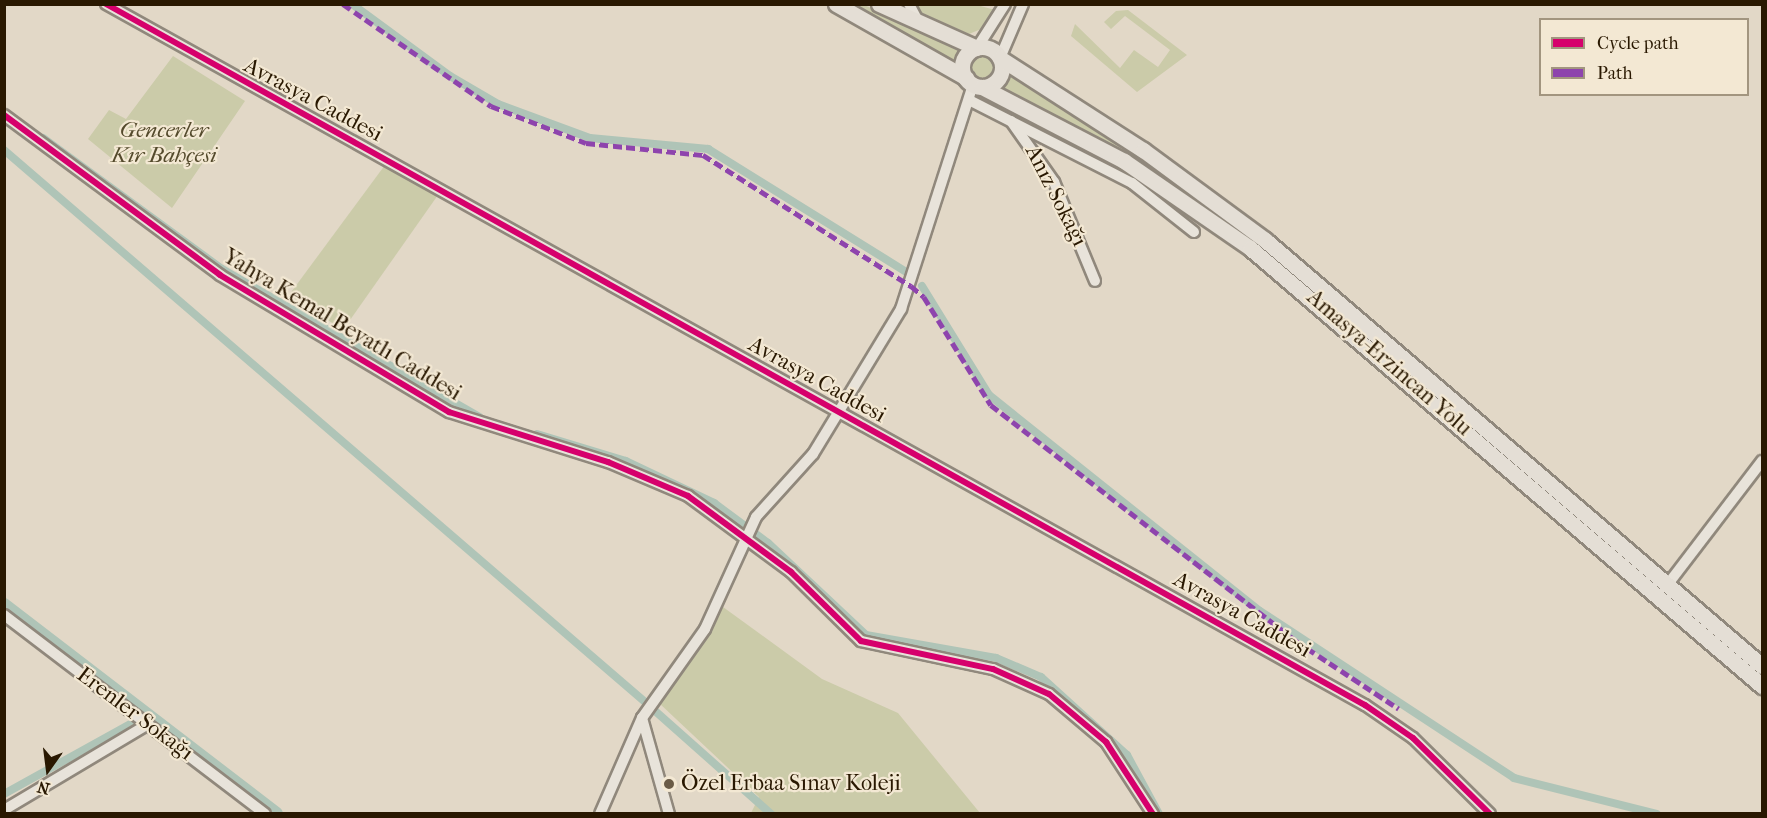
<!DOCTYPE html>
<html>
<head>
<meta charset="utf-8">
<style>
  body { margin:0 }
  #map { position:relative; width:1767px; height:818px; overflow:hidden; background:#e2d8c7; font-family:"IM FELL French Canon",serif }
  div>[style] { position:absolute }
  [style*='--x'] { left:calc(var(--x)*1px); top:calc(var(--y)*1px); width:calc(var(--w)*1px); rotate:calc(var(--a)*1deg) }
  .green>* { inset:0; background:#cbcba9 }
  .round { border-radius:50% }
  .canal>* { height:8px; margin:-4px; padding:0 4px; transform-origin:4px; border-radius:4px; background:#afc4b7 }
  .river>* { height:14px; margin:-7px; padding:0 7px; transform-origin:7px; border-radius:7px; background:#afc4b7 }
  .roads { filter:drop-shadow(2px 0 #90887c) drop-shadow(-2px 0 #90887c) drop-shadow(0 2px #90887c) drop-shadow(0 -2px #90887c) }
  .minor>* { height:10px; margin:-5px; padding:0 5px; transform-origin:5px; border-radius:5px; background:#e8e3da }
  .highway>* { height:15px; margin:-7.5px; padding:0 7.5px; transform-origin:7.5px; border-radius:7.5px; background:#e4ded5 }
  .highway>.ring { margin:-7.5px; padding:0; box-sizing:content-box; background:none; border:15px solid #e4ded5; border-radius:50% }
  .quiet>* { height:4.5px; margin-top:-2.25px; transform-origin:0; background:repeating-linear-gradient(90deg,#8e44ad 0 9px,transparent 0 13.5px) }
  .cycleway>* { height:6px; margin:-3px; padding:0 3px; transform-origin:3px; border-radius:3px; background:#d6006c }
  .dots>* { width:16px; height:16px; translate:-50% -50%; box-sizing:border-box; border:3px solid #f3e8d3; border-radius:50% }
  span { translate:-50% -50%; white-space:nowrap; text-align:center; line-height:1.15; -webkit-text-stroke:4.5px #f3e8d3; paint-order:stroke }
  .street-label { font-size:22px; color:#291801 }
  .park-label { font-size:22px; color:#544a2c; font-style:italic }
  .poi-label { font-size:22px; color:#291801 }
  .left { translate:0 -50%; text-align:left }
  .frame { position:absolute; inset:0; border:6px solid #291801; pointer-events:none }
  .legend { position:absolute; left:1539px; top:18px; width:210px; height:78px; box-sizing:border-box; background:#f3e8d3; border:2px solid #a2957f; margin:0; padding:8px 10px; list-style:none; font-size:18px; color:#291801 }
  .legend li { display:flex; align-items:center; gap:12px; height:30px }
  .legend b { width:30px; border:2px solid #a2957f }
  .north { position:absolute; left:18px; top:740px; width:60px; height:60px; -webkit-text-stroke:4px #f3e8d3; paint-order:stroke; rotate:194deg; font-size:16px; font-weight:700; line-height:24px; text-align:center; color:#291801 }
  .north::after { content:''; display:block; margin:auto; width:21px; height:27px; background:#291801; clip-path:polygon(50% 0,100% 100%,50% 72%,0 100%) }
</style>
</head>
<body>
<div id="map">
  <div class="green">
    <i style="clip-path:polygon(848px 5px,864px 5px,967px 48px,957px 67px)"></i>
    <i style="clip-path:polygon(916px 5px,977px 5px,995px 10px,981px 29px,969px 34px,919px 12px)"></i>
    <i style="clip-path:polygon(1128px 10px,1187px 55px,1137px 92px,1071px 36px,1075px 24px,1120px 68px,1134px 50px,1158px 67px,1170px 50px,1125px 16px,1111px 29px,1104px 22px,1116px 11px)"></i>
    <i style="clip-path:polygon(173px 56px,245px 101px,172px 208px,88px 139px,109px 110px,126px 119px)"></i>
    <i class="round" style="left:971px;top:56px;width:22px;height:22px"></i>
    <i style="clip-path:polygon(1007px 70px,1255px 240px,1415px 377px,1280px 266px,998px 90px)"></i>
    <i style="clip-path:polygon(385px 165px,438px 195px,343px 330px,289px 295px)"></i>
    <i style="clip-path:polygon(723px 607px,822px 679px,898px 713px,980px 813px,751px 813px,759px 797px,659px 703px)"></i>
  </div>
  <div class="canal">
    <i style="--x:352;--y:4;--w:122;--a:36.3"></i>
    <i style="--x:450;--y:76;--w:56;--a:30.3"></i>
    <i style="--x:498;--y:104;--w:98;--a:20.3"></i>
    <i style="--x:590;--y:138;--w:119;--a:5.3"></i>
    <i style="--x:708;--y:149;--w:233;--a:31.8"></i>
    <i style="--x:43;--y:138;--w:222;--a:36.2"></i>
    <i style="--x:222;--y:269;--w:297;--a:29.9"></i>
    <i style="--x:4;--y:150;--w:846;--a:40.73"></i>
    <i style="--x:922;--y:286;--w:128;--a:58.4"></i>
    <i style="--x:989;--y:395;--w:347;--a:38.6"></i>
    <i style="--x:1260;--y:611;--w:304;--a:33.3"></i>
    <i style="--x:1514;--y:778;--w:147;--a:14.1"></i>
    <i style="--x:537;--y:434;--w:93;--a:16.9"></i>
    <i style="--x:626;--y:461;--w:98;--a:25.5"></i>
    <i style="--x:714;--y:503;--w:67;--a:36.5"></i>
    <i style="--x:768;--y:543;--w:134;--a:43.2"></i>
    <i style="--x:866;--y:635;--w:132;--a:10"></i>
    <i style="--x:996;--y:658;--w:49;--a:22.9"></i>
    <i style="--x:1041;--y:677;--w:116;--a:42.2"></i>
    <i style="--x:1127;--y:755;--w:67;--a:61.5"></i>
    <i style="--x:654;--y:710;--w:157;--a:41.6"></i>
    <i style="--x:4;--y:794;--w:146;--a:-29"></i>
  </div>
  <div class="river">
    <i style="--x:4;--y:605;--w:343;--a:37.5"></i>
  </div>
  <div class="roads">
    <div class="minor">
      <i style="--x:106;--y:4;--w:1441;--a:29.11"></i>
      <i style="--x:1365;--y:705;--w:58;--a:34.5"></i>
      <i style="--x:1413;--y:738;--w:108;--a:44.6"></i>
      <i style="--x:909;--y:4;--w:19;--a:62"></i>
      <i style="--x:977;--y:48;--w:52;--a:-57.5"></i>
      <i style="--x:1000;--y:58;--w:59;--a:-66.9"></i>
      <i style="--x:969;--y:100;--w:183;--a:27"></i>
      <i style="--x:1132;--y:183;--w:79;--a:38.3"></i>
      <i style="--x:4;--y:115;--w:269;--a:36.5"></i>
      <i style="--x:220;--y:275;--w:267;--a:30.9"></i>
      <i style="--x:449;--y:412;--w:167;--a:17.5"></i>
      <i style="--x:608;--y:462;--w:87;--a:23"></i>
      <i style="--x:688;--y:496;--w:128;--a:36.4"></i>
      <i style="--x:791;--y:572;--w:98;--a:44.6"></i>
      <i style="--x:861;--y:641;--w:135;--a:12"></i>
      <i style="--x:993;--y:669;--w:61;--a:24.1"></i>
      <i style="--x:1049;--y:694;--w:75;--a:40.1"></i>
      <i style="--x:1106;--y:742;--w:86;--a:56.9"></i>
      <i style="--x:1011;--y:121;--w:75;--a:54.8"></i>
      <i style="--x:1054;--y:182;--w:107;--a:67.5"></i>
      <i style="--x:1668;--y:584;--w:155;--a:-52.6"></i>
      <i style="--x:4;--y:615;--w:328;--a:37.3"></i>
      <i style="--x:642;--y:718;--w:100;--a:74.3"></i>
      <i style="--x:4;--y:810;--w:168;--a:-30.8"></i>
      <i style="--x:600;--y:814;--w:105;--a:-66.4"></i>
      <i style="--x:642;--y:718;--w:109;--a:-54.7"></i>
      <i style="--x:705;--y:629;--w:123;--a:-65.5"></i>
      <i style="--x:756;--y:517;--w:85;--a:-47.9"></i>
      <i style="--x:813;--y:454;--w:170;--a:-58.7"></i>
      <i style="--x:901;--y:309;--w:235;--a:-72.2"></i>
    </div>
    <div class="highway">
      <i style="--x:836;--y:4;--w:150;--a:29.6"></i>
      <i style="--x:879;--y:4;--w:107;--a:24.2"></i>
      <i class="ring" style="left:962px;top:47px;width:25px;height:25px"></i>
      <i style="--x:1000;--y:58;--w:170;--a:32.8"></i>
      <i style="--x:1143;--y:150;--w:152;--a:36.4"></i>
      <i style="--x:1265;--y:240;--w:655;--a:40.6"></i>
      <i style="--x:982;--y:87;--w:160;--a:27.5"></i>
      <i style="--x:1124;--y:161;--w:153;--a:34.6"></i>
      <i style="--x:1250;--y:248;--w:674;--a:40.55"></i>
    </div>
  </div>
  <div class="quiet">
    <i style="--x:343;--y:4;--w:180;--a:34.6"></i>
    <i style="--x:491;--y:106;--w:102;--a:21.3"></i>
    <i style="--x:586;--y:143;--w:118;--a:5.9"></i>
    <i style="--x:703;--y:155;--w:246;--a:32.2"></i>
    <i style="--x:911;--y:286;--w:17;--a:40"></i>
    <i style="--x:924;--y:297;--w:127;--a:58.2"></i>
    <i style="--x:991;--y:405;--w:386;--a:37.7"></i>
    <i style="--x:1296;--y:641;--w:123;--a:33.4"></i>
  </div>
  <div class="cycleway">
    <i style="--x:106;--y:4;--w:1441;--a:29.11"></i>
    <i style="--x:1365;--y:705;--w:58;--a:34.5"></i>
    <i style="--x:1413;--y:738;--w:108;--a:44.6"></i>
    <i style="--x:4;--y:115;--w:269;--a:36.5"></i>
    <i style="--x:220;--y:275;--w:267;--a:30.9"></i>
    <i style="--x:449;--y:412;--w:167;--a:17.5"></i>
    <i style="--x:608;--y:462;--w:87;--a:23"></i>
    <i style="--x:688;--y:496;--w:128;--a:36.4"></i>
    <i style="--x:791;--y:572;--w:98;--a:44.6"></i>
    <i style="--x:861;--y:641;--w:135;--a:12"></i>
    <i style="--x:993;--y:669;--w:61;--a:24.1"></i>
    <i style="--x:1049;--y:694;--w:75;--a:40.1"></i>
    <i style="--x:1106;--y:742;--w:86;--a:56.9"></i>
  </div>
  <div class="dots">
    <i style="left:669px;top:784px;background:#6a5b46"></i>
  </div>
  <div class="street-label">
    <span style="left:313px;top:100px;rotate:28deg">Avrasya Caddesi</span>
    <span style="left:1056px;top:196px;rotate:63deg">Anız Sokağı</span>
    <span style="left:342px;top:325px;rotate:31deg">Yahya Kemal Beyatlı Caddesi</span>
    <span style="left:1389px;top:363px;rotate:41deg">Amasya-Erzincan Yolu</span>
    <span style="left:817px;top:380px;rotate:29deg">Avrasya Caddesi</span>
    <span style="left:1242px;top:615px;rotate:29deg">Avrasya Caddesi</span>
    <span style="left:135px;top:714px;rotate:37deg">Erenler Sokağı</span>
  </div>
  <div class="park-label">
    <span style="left:164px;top:143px">Gencerler<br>Kır Bahçesi</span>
  </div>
  <div class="poi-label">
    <span class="left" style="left:681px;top:784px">Özel Erbaa Sınav Koleji</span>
  </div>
  <div class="frame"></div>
  <ul class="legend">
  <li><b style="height:8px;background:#d6006c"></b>Cycle path</li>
  <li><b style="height:8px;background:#8e44ad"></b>Path</li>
  </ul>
  <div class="north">N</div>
</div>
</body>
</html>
